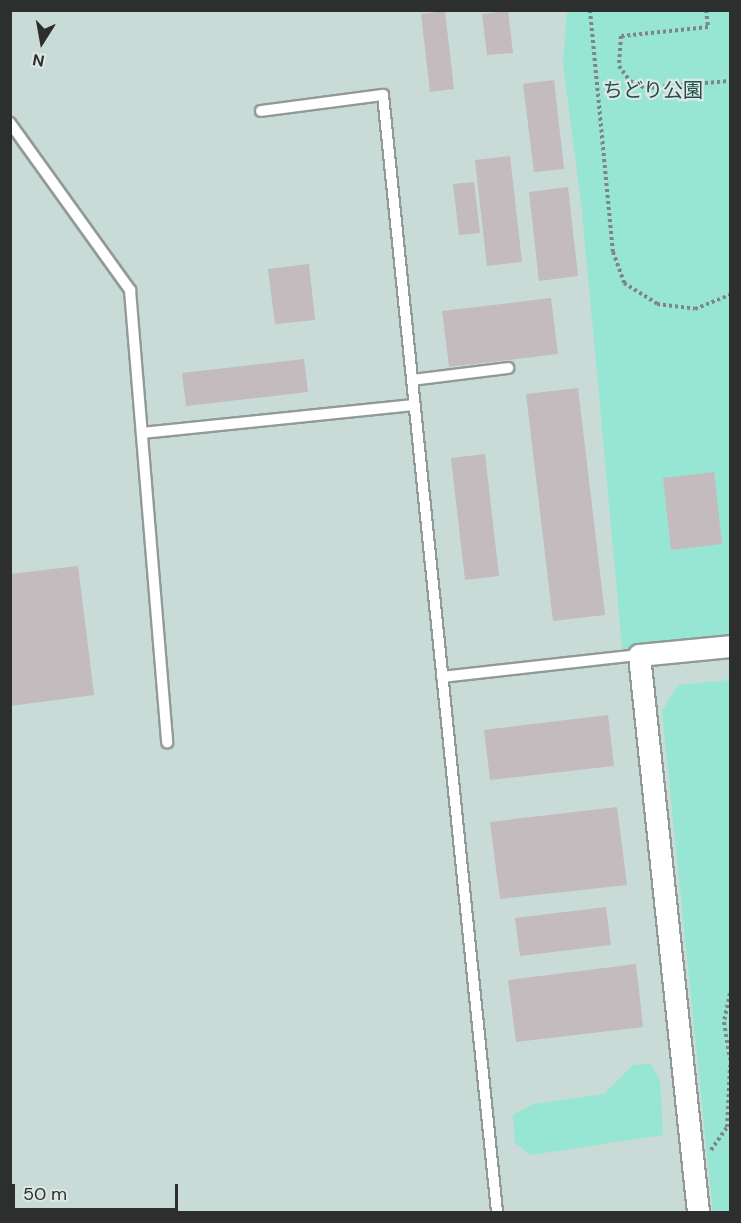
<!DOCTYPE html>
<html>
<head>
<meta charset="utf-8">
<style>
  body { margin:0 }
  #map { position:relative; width:741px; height:1223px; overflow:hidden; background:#dee7e5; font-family:"DM Sans","Noto Sans JP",sans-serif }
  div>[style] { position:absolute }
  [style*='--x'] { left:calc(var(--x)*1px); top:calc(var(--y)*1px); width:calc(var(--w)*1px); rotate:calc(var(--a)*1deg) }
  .built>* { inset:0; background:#c9dbd6 }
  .green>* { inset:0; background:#96e6d3 }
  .building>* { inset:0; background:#c3bbbe }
  .path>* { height:4px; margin-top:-2px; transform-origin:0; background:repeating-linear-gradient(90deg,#808584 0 3px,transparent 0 6px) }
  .roads { filter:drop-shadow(2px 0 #929a98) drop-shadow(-2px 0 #929a98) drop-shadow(0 2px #929a98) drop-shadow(0 -2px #929a98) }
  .lane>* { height:10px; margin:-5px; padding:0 5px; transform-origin:5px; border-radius:5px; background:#fff }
  .street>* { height:21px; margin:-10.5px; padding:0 10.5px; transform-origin:10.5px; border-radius:10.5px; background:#fff }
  span { translate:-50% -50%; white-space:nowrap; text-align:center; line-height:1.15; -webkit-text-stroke:4.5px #dee7e5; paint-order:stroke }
  .park-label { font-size:20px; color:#1f5349 }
  .frame { position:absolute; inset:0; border:12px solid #2c2f2e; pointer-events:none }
  .north { position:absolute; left:12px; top:12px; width:60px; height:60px; -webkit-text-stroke:4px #dee7e5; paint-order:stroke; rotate:191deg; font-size:16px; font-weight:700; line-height:24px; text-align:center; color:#2c2f2e }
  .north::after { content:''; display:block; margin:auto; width:21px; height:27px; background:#2c2f2e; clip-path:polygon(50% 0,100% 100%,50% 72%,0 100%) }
  .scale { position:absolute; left:12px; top:1184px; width:166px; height:27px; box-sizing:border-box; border:3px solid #2c2f2e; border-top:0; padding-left:8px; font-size:18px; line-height:21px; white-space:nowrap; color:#2c2f2e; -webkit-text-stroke:4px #dee7e5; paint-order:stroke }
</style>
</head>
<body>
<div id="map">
  <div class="built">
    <i style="clip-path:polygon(10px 11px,730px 11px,730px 1212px,11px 1212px)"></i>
  </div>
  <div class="green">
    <i style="clip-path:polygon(567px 11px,730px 11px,730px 646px,623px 657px,582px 211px,563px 63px)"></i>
    <i style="clip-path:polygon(730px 680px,730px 1212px,713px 1212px,662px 711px,678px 685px)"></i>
    <i style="clip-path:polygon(651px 1064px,660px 1081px,663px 1135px,531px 1155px,515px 1143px,513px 1115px,533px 1104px,604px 1094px,633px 1065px)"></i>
  </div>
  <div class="building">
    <i style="clip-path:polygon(445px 11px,454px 89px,430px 92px,421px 14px)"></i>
    <i style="clip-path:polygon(508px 11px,513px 53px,487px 55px,482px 14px)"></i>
    <i style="clip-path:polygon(554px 80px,564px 169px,534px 172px,523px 84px)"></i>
    <i style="clip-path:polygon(510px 156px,522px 262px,487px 266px,475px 160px)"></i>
    <i style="clip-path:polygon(474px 182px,480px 233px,459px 235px,453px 184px)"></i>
    <i style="clip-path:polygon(568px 187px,578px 276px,539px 281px,529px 192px)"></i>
    <i style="clip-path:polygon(309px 264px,315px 320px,275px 324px,268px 269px)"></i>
    <i style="clip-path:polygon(551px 298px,558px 354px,449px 367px,442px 311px)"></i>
    <i style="clip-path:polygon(304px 359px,308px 392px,186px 406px,182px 373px)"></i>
    <i style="clip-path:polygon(578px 388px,605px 615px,553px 621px,526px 394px)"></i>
    <i style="clip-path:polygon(485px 454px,499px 576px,465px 580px,451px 458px)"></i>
    <i style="clip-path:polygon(714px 472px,722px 544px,671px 550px,663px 478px)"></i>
    <i style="clip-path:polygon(78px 566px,94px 695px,10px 706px,10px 574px)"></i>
    <i style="clip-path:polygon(608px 715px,614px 766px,490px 780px,484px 730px)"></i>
    <i style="clip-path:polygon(617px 807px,627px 885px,500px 899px,490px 822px)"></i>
    <i style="clip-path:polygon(606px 907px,611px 945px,520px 956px,515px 918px)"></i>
    <i style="clip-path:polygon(636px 964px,643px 1027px,516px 1042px,508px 980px)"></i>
  </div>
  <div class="path">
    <i style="--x:590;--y:10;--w:243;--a:84.6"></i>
    <i style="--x:613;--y:252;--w:33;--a:70"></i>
    <i style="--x:624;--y:283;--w:39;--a:32"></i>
    <i style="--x:657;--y:304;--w:38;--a:7"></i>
    <i style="--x:695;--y:309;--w:38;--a:-22"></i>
    <i style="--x:706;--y:10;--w:17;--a:83"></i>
    <i style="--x:708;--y:27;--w:87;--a:174.1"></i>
    <i style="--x:621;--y:36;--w:30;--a:94"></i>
    <i style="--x:619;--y:66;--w:19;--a:54"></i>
    <i style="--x:630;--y:81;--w:17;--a:25"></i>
    <i style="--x:645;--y:88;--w:85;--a:-4.7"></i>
    <i style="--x:730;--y:993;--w:30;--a:102"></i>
    <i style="--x:724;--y:1022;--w:38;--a:81"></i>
    <i style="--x:711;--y:1150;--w:28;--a:-55"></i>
    <i style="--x:727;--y:1127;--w:62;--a:-87.2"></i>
  </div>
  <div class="roads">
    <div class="lane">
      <i style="--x:261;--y:111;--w:123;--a:-7.5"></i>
      <i style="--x:383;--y:95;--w:1123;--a:84.17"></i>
      <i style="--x:10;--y:123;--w:206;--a:54.3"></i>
      <i style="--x:130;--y:290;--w:454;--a:85.3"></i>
      <i style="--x:412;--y:380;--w:97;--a:-7.1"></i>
      <i style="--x:142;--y:433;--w:273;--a:-5.9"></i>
      <i style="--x:442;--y:677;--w:198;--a:-6.4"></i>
    </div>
    <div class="street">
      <i style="--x:698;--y:1212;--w:560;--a:-96.05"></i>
      <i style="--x:639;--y:655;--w:91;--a:-5.6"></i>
    </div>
  </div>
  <div class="park-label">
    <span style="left:653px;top:90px">ちどり公園</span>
  </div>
  <div class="frame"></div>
  <div class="north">N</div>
  <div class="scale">50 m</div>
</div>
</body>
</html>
